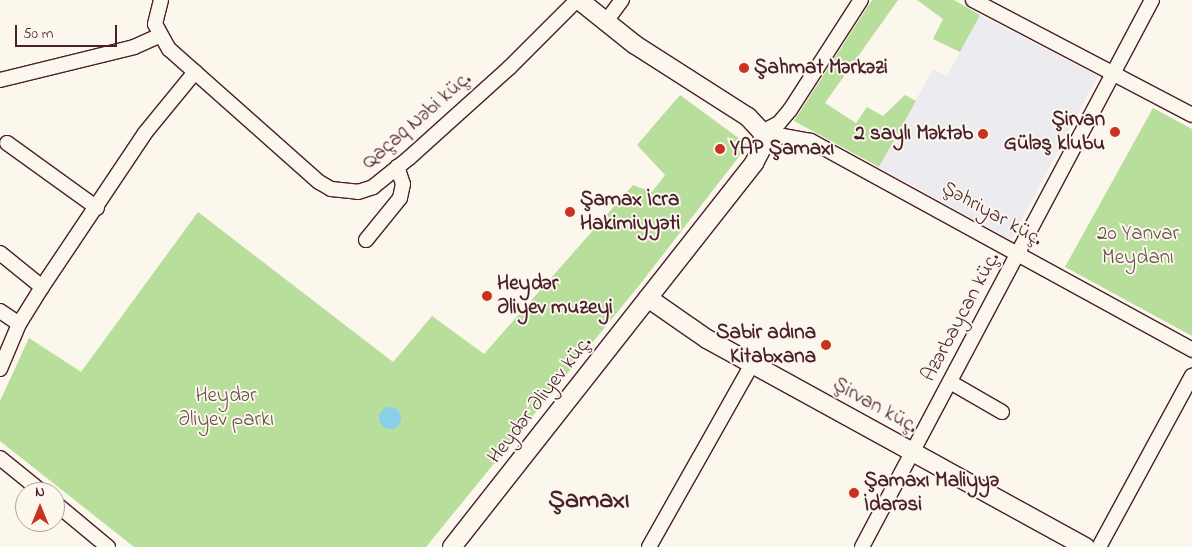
<!DOCTYPE html>
<html>
<head>
<meta charset="utf-8">
<style>
  body { margin:0 }
  #map { position:relative; width:1192px; height:547px; overflow:hidden; background:#fbf7ec; font-family:"Indie Flower",sans-serif }
  div>[style] { position:absolute }
  [style*='--x'] { left:calc(var(--x)*1px); top:calc(var(--y)*1px); width:calc(var(--w)*1px); rotate:calc(var(--a)*1deg) }
  .built>* { inset:0; background:#ecebef }
  .green>* { inset:0; background:#b7de9a }
  .water>* { inset:0; background:#88d0e9 }
  .round { border-radius:50% }
  .roads { filter:drop-shadow(1px 0 #4a1f2b) drop-shadow(-1px 0 #4a1f2b) drop-shadow(0 1px #4a1f2b) drop-shadow(0 -1px #4a1f2b) }
  .minor>* { height:14px; margin:-7px; padding:0 7px; transform-origin:7px; border-radius:7px; background:#fbf7ec }
  .tertiary>* { height:18px; margin:-9px; padding:0 9px; transform-origin:9px; border-radius:9px; background:#fbf7ec }
  .dots>* { width:14px; height:14px; translate:-50% -50%; box-sizing:border-box; border:2px solid #fbf7ec; border-radius:50% }
  span { translate:-50% -50%; white-space:nowrap; text-align:center; line-height:1.15; -webkit-text-stroke:4px #fbf7ec; paint-order:stroke }
  .poi-label { font-size:21px; color:#4a1f2b; font-weight:700 }
  .left { translate:0 -50%; text-align:left }
  .right { translate:-100% -50%; text-align:right }
  .street-label { font-size:21px; color:#4a1f2b }
  .park-label { font-size:21px; color:#654f47 }
  .district-label { font-size:26px; color:#4a1f2b; font-weight:700 }
  .north { position:absolute; left:15px; top:482px; width:50px; height:50px; box-sizing:border-box; background:#fbf7ec; border:1px solid #b4a19f; border-radius:50%; rotate:0deg; font-size:14px; font-weight:700; line-height:20px; text-align:center; color:#4a1f2b }
  .north::after { content:''; display:block; margin:auto; width:18px; height:22px; background:#c8321e; clip-path:polygon(50% 0,100% 100%,50% 72%,0 100%) }
  .scale { position:absolute; left:15px; top:25px; width:102px; height:22px; box-sizing:border-box; border:2px solid #4a1f2b; border-top:0; padding-left:6px; font-size:15px; line-height:18px; white-space:nowrap; color:#4a1f2b; -webkit-text-stroke:4px #fbf7ec; paint-order:stroke }
</style>
</head>
<body>
<div id="map">
  <div class="built">
    <i style="clip-path:polygon(980px 15px,1098px 76px,1011px 240px,879px 167px,933px 69px,947px 76px)"></i>
  </div>
  <div class="green">
    <i style="clip-path:polygon(872px 0,898px 0,825px 103px,856px 123px,867px 107px,883px 116px,905px 95px,916px 101px,879px 167px,794px 121px)"></i>
    <i style="clip-path:polygon(917px 0,954px 0,980px 15px,960px 52px,933px 39px,943px 19px)"></i>
    <i style="clip-path:polygon(680px 95px,748px 145px,641px 283px,426px 547px,134px 547px,0 441px,0 401px,29px 338px,81px 372px,198px 212px,393px 362px,432px 316px,484px 354px,633px 185px,652px 192px,665px 175px,637px 145px)"></i>
    <i style="clip-path:polygon(1153px 108px,1192px 129px,1192px 336px,1065px 267px)"></i>
  </div>
  <div class="water">
    <i class="round" style="left:379px;top:407px;width:22px;height:22px"></i>
  </div>
  <div class="roads">
    <div class="minor">
      <i style="--x:161;--y:0;--w:25;--a:104"></i>
      <i style="--x:155;--y:24;--w:29;--a:61"></i>
      <i style="--x:169;--y:49;--w:200;--a:41.6"></i>
      <i style="--x:319;--y:182;--w:14;--a:30"></i>
      <i style="--x:331;--y:189;--w:27;--a:6"></i>
      <i style="--x:358;--y:192;--w:16;--a:-18"></i>
      <i style="--x:373;--y:187;--w:46;--a:-38.9"></i>
      <i style="--x:409;--y:158;--w:135;--a:-42"></i>
      <i style="--x:509;--y:68;--w:96;--a:-45"></i>
      <i style="--x:973;--y:0;--w:247;--a:27.7"></i>
      <i style="--x:605;--y:23;--w:29;--a:-54"></i>
      <i style="--x:0;--y:80;--w:138;--a:-13.8"></i>
      <i style="--x:134;--y:47;--w:27;--a:-24"></i>
      <i style="--x:762;--y:132;--w:19;--a:-28"></i>
      <i style="--x:779;--y:123;--w:17;--a:-50"></i>
      <i style="--x:790;--y:110;--w:131;--a:-57.2"></i>
      <i style="--x:764;--y:139;--w:19;--a:-9"></i>
      <i style="--x:783;--y:136;--w:28;--a:10"></i>
      <i style="--x:811;--y:141;--w:435;--a:28.7"></i>
      <i style="--x:7;--y:143;--w:111;--a:35.8"></i>
      <i style="--x:366;--y:240;--w:54;--a:-51"></i>
      <i style="--x:400;--y:198;--w:14;--a:-78"></i>
      <i style="--x:403;--y:184;--w:18;--a:-109"></i>
      <i style="--x:0;--y:253;--w:54;--a:39"></i>
      <i style="--x:0;--y:311;--w:23;--a:34"></i>
      <i style="--x:0;--y:369;--w:49;--a:-67.1"></i>
      <i style="--x:19;--y:324;--w:44;--a:-58.1"></i>
      <i style="--x:42;--y:287;--w:185;--a:-56.2"></i>
      <i style="--x:145;--y:133;--w:79;--a:-50.7"></i>
      <i style="--x:950;--y:382;--w:60;--a:30"></i>
      <i style="--x:0;--y:458;--w:54;--a:39"></i>
      <i style="--x:55;--y:503;--w:69;--a:39.7"></i>
      <i style="--x:649;--y:547;--w:210;--a:-60.6"></i>
      <i style="--x:862;--y:547;--w:619;--a:-62.07"></i>
      <i style="--x:1099;--y:547;--w:195;--a:-61.5"></i>
    </div>
    <div class="tertiary">
      <i style="--x:648;--y:298;--w:72;--a:34.8"></i>
      <i style="--x:707;--y:339;--w:432;--a:28.8"></i>
      <i style="--x:452;--y:547;--w:489;--a:-51.8"></i>
      <i style="--x:754;--y:163;--w:21;--a:-62"></i>
      <i style="--x:764;--y:144;--w:12;--a:-99"></i>
      <i style="--x:762;--y:132;--w:21;--a:-133"></i>
      <i style="--x:748;--y:117;--w:135;--a:-147.4"></i>
      <i style="--x:634;--y:44;--w:70;--a:-141.3"></i>
    </div>
  </div>
  <div class="dots">
    <i style="left:744px;top:68px;background:#c8321e"></i>
    <i style="left:1115px;top:132px;background:#c8321e"></i>
    <i style="left:983px;top:134px;background:#c8321e"></i>
    <i style="left:720px;top:149px;background:#c8321e"></i>
    <i style="left:570px;top:212px;background:#c8321e"></i>
    <i style="left:487px;top:296px;background:#c8321e"></i>
    <i style="left:826px;top:345px;background:#c8321e"></i>
    <i style="left:854px;top:493px;background:#c8321e"></i>
  </div>
  <div class="poi-label">
    <span class="left" style="left:754px;top:68px">Şahmat Mərkəzi</span>
    <span class="right" style="left:1105px;top:132px">Şirvan<br>Güləş klubu</span>
    <span class="right" style="left:973px;top:134px">2 saylı Məktəb</span>
    <span class="left" style="left:730px;top:149px">YAP Şamaxı</span>
    <span class="left" style="left:580px;top:212px">Şamax İcra<br>Hakimiyyəti</span>
    <span class="left" style="left:497px;top:296px">Heydər<br>Əliyev muzeyi</span>
    <span class="right" style="left:816px;top:345px">Sabir adına<br>Kitabxana</span>
    <span class="left" style="left:864px;top:493px">Şamaxı Maliyyə<br>İdarəsi</span>
  </div>
  <div class="street-label">
    <span style="left:417px;top:121px;rotate:-41deg">Qaçaq Nəbi küç.</span>
    <span style="left:992px;top:214px;rotate:29deg">Şəhriyar küç.</span>
    <span style="left:961px;top:317px;rotate:-62deg">Azərbaycan küç.</span>
    <span style="left:540px;top:400px;rotate:-52deg">Heydər Əliyev küç.</span>
    <span style="left:875px;top:406px;rotate:29deg">Şirvan küç.</span>
  </div>
  <div class="park-label">
    <span style="left:1138px;top:246px">20 Yanvar<br>Meydanı</span>
    <span style="left:226px;top:408px">Heydər<br>Əliyev parkı</span>
  </div>
  <div class="district-label">
    <span style="left:589px;top:502px">Şamaxı</span>
  </div>
  <div class="north">N</div>
  <div class="scale">50 m</div>
</div>
</body>
</html>
